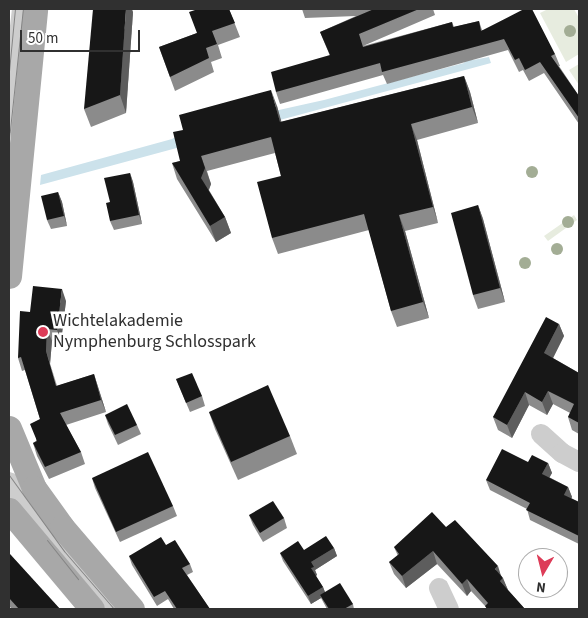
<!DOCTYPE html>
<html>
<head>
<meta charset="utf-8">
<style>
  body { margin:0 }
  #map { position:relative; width:588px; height:618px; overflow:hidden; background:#fff; font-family:"Source Sans 3",sans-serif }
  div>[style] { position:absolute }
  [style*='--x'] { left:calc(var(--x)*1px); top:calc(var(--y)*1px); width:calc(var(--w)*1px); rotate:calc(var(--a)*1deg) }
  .green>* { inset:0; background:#e7ecdf }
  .water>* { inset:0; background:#cce2eb }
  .minor>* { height:20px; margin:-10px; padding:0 10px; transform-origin:10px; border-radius:10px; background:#cdcdcd }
  .major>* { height:25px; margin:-12.5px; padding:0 12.5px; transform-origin:12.5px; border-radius:12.5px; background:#a8a8a8 }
  .tram>* { height:1px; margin:-0.5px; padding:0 0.5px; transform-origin:0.5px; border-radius:0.5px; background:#858585 }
  .trees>* { width:12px; height:12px; margin:-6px; border-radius:50%; background:#a3ad95 }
  .wall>* { inset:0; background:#8b8b8b }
  .shaded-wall>* { inset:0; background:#5d5d5d }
  .building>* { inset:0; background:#171717 }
  .dots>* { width:14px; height:14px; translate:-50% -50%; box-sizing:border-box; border:2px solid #fff; border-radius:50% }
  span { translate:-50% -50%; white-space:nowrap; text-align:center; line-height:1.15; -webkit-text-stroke:5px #fff; paint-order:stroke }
  .poi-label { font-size:18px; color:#303030 }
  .left { translate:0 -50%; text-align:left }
  .frame { position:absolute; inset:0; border:10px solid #303030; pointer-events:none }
  .north { position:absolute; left:518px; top:548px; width:50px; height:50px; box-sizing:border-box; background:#fff; border:1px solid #acacac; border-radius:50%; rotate:188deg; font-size:14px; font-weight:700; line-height:20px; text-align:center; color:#303030 }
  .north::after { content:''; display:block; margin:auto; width:18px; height:22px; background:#dd3c58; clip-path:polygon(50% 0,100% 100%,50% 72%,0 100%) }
  .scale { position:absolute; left:20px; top:30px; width:120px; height:22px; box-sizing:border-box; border:2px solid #303030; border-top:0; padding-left:6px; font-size:15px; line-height:18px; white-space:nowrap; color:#303030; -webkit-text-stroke:4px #fff; paint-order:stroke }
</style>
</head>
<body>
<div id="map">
  <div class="green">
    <i style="clip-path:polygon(548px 9px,574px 9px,579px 18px,579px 54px,566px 62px,540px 13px)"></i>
    <i style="clip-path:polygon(579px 64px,579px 85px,569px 70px)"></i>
    <i style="clip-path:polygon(574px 215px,577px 220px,548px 241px,544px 236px)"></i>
  </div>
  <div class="water">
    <i style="clip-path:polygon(473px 46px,473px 60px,489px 57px,491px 63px,40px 185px,41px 175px,172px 139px,185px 131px,324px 100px,464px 63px)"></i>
  </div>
  <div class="minor">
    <i style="--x:9;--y:123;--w:115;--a:-83.5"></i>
    <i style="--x:541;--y:434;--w:28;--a:42"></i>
    <i style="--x:562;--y:453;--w:19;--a:28"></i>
    <i style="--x:9;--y:482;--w:89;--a:54.2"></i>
    <i style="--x:61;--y:554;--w:74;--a:48.3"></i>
    <i style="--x:439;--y:588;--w:23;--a:65"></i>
  </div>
  <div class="major">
    <i style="--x:9;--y:276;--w:268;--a:-84.4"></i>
    <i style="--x:9;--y:428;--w:65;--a:67.4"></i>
    <i style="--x:34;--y:488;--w:48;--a:54.3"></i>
    <i style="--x:62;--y:527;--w:108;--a:49.5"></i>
    <i style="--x:9;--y:510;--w:129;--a:50"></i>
  </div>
  <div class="tram">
    <i style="--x:9;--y:71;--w:62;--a:-84.5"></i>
    <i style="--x:9;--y:139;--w:131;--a:-83.9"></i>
    <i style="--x:9;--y:475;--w:94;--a:54.1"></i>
    <i style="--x:64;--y:551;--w:77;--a:49.2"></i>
    <i style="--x:47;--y:540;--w:50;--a:51.5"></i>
  </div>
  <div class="trees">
    <i style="left:570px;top:31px"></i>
    <i style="left:532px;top:172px"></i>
    <i style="left:568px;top:222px"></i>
    <i style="left:557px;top:249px"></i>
    <i style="left:525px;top:263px"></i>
  </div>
  <div class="wall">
    <i style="clip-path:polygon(229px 9px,240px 37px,218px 45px,222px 58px,211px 62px,214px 72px,175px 91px,159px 47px,197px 33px)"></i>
    <i style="clip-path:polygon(302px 9px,433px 9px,435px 15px,363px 46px,452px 22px,454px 27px,479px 21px,482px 30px,555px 54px,560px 66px,559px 66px,579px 96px,579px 124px,544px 73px,529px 81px,523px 70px,519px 72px,508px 50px,387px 84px,383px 75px,280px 104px,276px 92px,330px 56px,320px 32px,356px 16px,305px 18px)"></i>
    <i style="clip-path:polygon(133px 12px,126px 113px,91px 127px,84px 109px)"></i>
    <i style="clip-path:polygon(464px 76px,470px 92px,478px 123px,417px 140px,438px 223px,405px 231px,429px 318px,397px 327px,391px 311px,369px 230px,278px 254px,272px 238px,281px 176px,275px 153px,207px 171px,211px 184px,209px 190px,225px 217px,231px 233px,216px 242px,177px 179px,172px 163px,180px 161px,277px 106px,281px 122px)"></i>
    <i style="clip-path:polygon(130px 173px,133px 182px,142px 224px,114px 230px,110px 221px,110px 202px)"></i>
    <i style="clip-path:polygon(58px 192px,62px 202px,67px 226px,51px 229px,47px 220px)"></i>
    <i style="clip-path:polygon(478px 205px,483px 219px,505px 302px,478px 309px,473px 295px)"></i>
    <i style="clip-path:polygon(66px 301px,61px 342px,52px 341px,50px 364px,57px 386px,94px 374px,106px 412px,66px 425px,81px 452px,85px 464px,49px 479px,37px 456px,33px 443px,36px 441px,40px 419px,25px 370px,22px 371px,18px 358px,30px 312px)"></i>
    <i style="clip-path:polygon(559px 324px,564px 336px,553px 358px,579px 373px,579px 434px,572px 430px,568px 417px,570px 413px,553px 404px,547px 415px,529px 405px,512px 438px,498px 430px,493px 417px)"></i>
    <i style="clip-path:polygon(176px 379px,202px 396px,205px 406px,190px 412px)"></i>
    <i style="clip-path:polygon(209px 412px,290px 436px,297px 454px,238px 480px,215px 429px)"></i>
    <i style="clip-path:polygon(105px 415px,137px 425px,141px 434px,118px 445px,108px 424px)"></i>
    <i style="clip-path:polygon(528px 462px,548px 463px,552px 473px,549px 477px,568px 487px,572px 497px,571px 498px,579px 502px,579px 544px,530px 520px,527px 509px,490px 490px,486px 480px)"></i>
    <i style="clip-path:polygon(92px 478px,173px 506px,177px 516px,120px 542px,95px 488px)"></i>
    <i style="clip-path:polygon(249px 515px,284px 518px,287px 528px,263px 542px,253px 525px)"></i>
    <i style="clip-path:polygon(446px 527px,501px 575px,508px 590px,525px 609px,487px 609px,486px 607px,471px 591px,467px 596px,437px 564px,406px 588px,394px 574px,389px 562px,398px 556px,394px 547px)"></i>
    <i style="clip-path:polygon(166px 545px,190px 564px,193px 572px,187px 575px,210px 609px,174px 609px,168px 599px,157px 606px,132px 565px,129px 556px)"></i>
    <i style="clip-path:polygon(334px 548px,337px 556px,315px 570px,317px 575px,316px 576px,323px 587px,325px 592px,353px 604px,354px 609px,327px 609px,321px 598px,311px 604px,283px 561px,280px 553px,304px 550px)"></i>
    <i style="clip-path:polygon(9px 553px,60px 609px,12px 609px,9px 606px)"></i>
  </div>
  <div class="shaded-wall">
    <i style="clip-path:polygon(126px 9px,132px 9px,133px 12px,126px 113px,120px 95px)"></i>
    <i style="clip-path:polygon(464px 76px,470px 92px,478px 123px,472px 107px)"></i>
    <i style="clip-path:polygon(271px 90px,277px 106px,286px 138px,280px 122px)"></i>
    <i style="clip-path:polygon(411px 124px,417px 140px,438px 223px,433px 207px)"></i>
    <i style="clip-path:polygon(201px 156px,211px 184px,207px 194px,201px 178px)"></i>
    <i style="clip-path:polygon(130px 173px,133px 182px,142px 224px,139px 215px)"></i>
    <i style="clip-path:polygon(58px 192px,62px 202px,67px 226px,64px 216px)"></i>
    <i style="clip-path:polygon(478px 205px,483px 219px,505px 302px,500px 288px)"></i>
    <i style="clip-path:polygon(399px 215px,405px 231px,429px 318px,423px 302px)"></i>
    <i style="clip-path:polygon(225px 217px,231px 233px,216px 242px,210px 226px)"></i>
    <i style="clip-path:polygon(62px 289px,66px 301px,61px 342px,57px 330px)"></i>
    <i style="clip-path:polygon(559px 324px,564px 336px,549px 366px,544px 353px)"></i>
    <i style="clip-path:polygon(47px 329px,52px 341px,50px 364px,61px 398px,46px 351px)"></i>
    <i style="clip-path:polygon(94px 374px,98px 387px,106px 412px,101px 400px)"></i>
    <i style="clip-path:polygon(548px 391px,553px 404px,547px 415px,542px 402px)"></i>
    <i style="clip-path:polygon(525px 392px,529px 405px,512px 438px,507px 425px)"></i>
    <i style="clip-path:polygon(548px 463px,552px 473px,546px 484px,542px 474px)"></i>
    <i style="clip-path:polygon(568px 487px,572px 497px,568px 505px,564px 495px)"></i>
    <i style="clip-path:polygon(334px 548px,337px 556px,315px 570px,317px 575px,314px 577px,311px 568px,311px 562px)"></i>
    <i style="clip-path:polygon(433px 551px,437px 564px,406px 588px,402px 576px)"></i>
    <i style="clip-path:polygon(498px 566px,502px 579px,495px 569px)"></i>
    <i style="clip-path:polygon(503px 578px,508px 590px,500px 581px)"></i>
    <i style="clip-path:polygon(467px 579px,471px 591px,467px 596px,462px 584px)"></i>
    <i style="clip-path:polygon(323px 587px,326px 595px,320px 595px,321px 598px,311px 604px,308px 596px)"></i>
  </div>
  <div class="building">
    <i style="clip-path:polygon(93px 9px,126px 9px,120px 95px,84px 109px)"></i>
    <i style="clip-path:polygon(198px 9px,229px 9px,235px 23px,212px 31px,217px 44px,206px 48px,209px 58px,170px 77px,159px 47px,197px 33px,189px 12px)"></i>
    <i style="clip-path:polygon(374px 9px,419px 9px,359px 34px,363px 47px,452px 22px,453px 27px,479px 21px,481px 31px,524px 9px,532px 9px,555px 54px,551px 56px,579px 96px,579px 118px,540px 62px,525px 70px,519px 58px,515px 60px,504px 39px,382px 72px,380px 63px,276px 92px,271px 72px,330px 55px,320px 32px)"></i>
    <i style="clip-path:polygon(464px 76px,472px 107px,411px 124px,433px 207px,399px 215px,423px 302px,391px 311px,364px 214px,272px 238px,257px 182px,281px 176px,271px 137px,201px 156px,205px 168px,201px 178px,225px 217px,210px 226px,172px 163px,180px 161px,173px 132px,183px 130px,179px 115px,271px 90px,280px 122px)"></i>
    <i style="clip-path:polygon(130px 173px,139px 215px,110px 221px,106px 203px,110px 202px,104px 178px)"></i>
    <i style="clip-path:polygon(58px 192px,64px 216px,47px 220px,41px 196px)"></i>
    <i style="clip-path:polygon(478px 205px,500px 288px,473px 295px,451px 213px)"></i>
    <i style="clip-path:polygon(33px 286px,62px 289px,57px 330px,47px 329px,46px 351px,56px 386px,94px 374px,101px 400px,60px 413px,81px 452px,45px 467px,33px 443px,37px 441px,30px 424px,40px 419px,21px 357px,18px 358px,20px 311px,30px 312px)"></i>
    <i style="clip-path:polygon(546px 317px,559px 324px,544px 353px,579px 373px,579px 423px,568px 417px,574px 404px,548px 391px,542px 402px,525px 392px,507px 425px,493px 417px)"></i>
    <i style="clip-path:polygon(192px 373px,202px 396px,186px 403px,176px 379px)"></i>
    <i style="clip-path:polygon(268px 385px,290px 436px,231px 462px,209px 412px)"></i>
    <i style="clip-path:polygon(127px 404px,137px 425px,115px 435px,105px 415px)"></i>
    <i style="clip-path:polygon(502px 449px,528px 462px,532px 455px,548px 463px,542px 474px,568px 487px,564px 495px,579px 502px,579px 536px,526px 510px,530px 503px,486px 480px)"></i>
    <i style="clip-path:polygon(148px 452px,173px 506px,116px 532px,92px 478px)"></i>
    <i style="clip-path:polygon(273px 501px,284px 518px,260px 533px,249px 515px)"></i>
    <i style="clip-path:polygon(432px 512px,446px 527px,455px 520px,498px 566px,495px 569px,503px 578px,500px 581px,525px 609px,487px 609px,485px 606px,488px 603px,467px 579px,462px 584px,433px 551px,402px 576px,389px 562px,399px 554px,394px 547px)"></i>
    <i style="clip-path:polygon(326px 536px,334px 548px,311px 562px,314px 567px,311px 568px,323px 587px,308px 596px,280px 553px,298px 541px,304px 550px)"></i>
    <i style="clip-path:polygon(161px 537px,166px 545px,175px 540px,190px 564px,182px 568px,210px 609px,177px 609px,165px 591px,154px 597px,129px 556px)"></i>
    <i style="clip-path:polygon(9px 553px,60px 609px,19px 609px,9px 598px)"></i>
    <i style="clip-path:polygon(340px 583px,353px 604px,344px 609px,329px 609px,320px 595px)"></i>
  </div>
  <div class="dots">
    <i style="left:43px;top:332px;background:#dd3c58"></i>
  </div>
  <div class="poi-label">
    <span class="left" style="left:53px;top:332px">Wichtelakademie<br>Nymphenburg Schlosspark</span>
  </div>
  <div class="frame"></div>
  <div class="north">N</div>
  <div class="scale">50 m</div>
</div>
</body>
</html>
